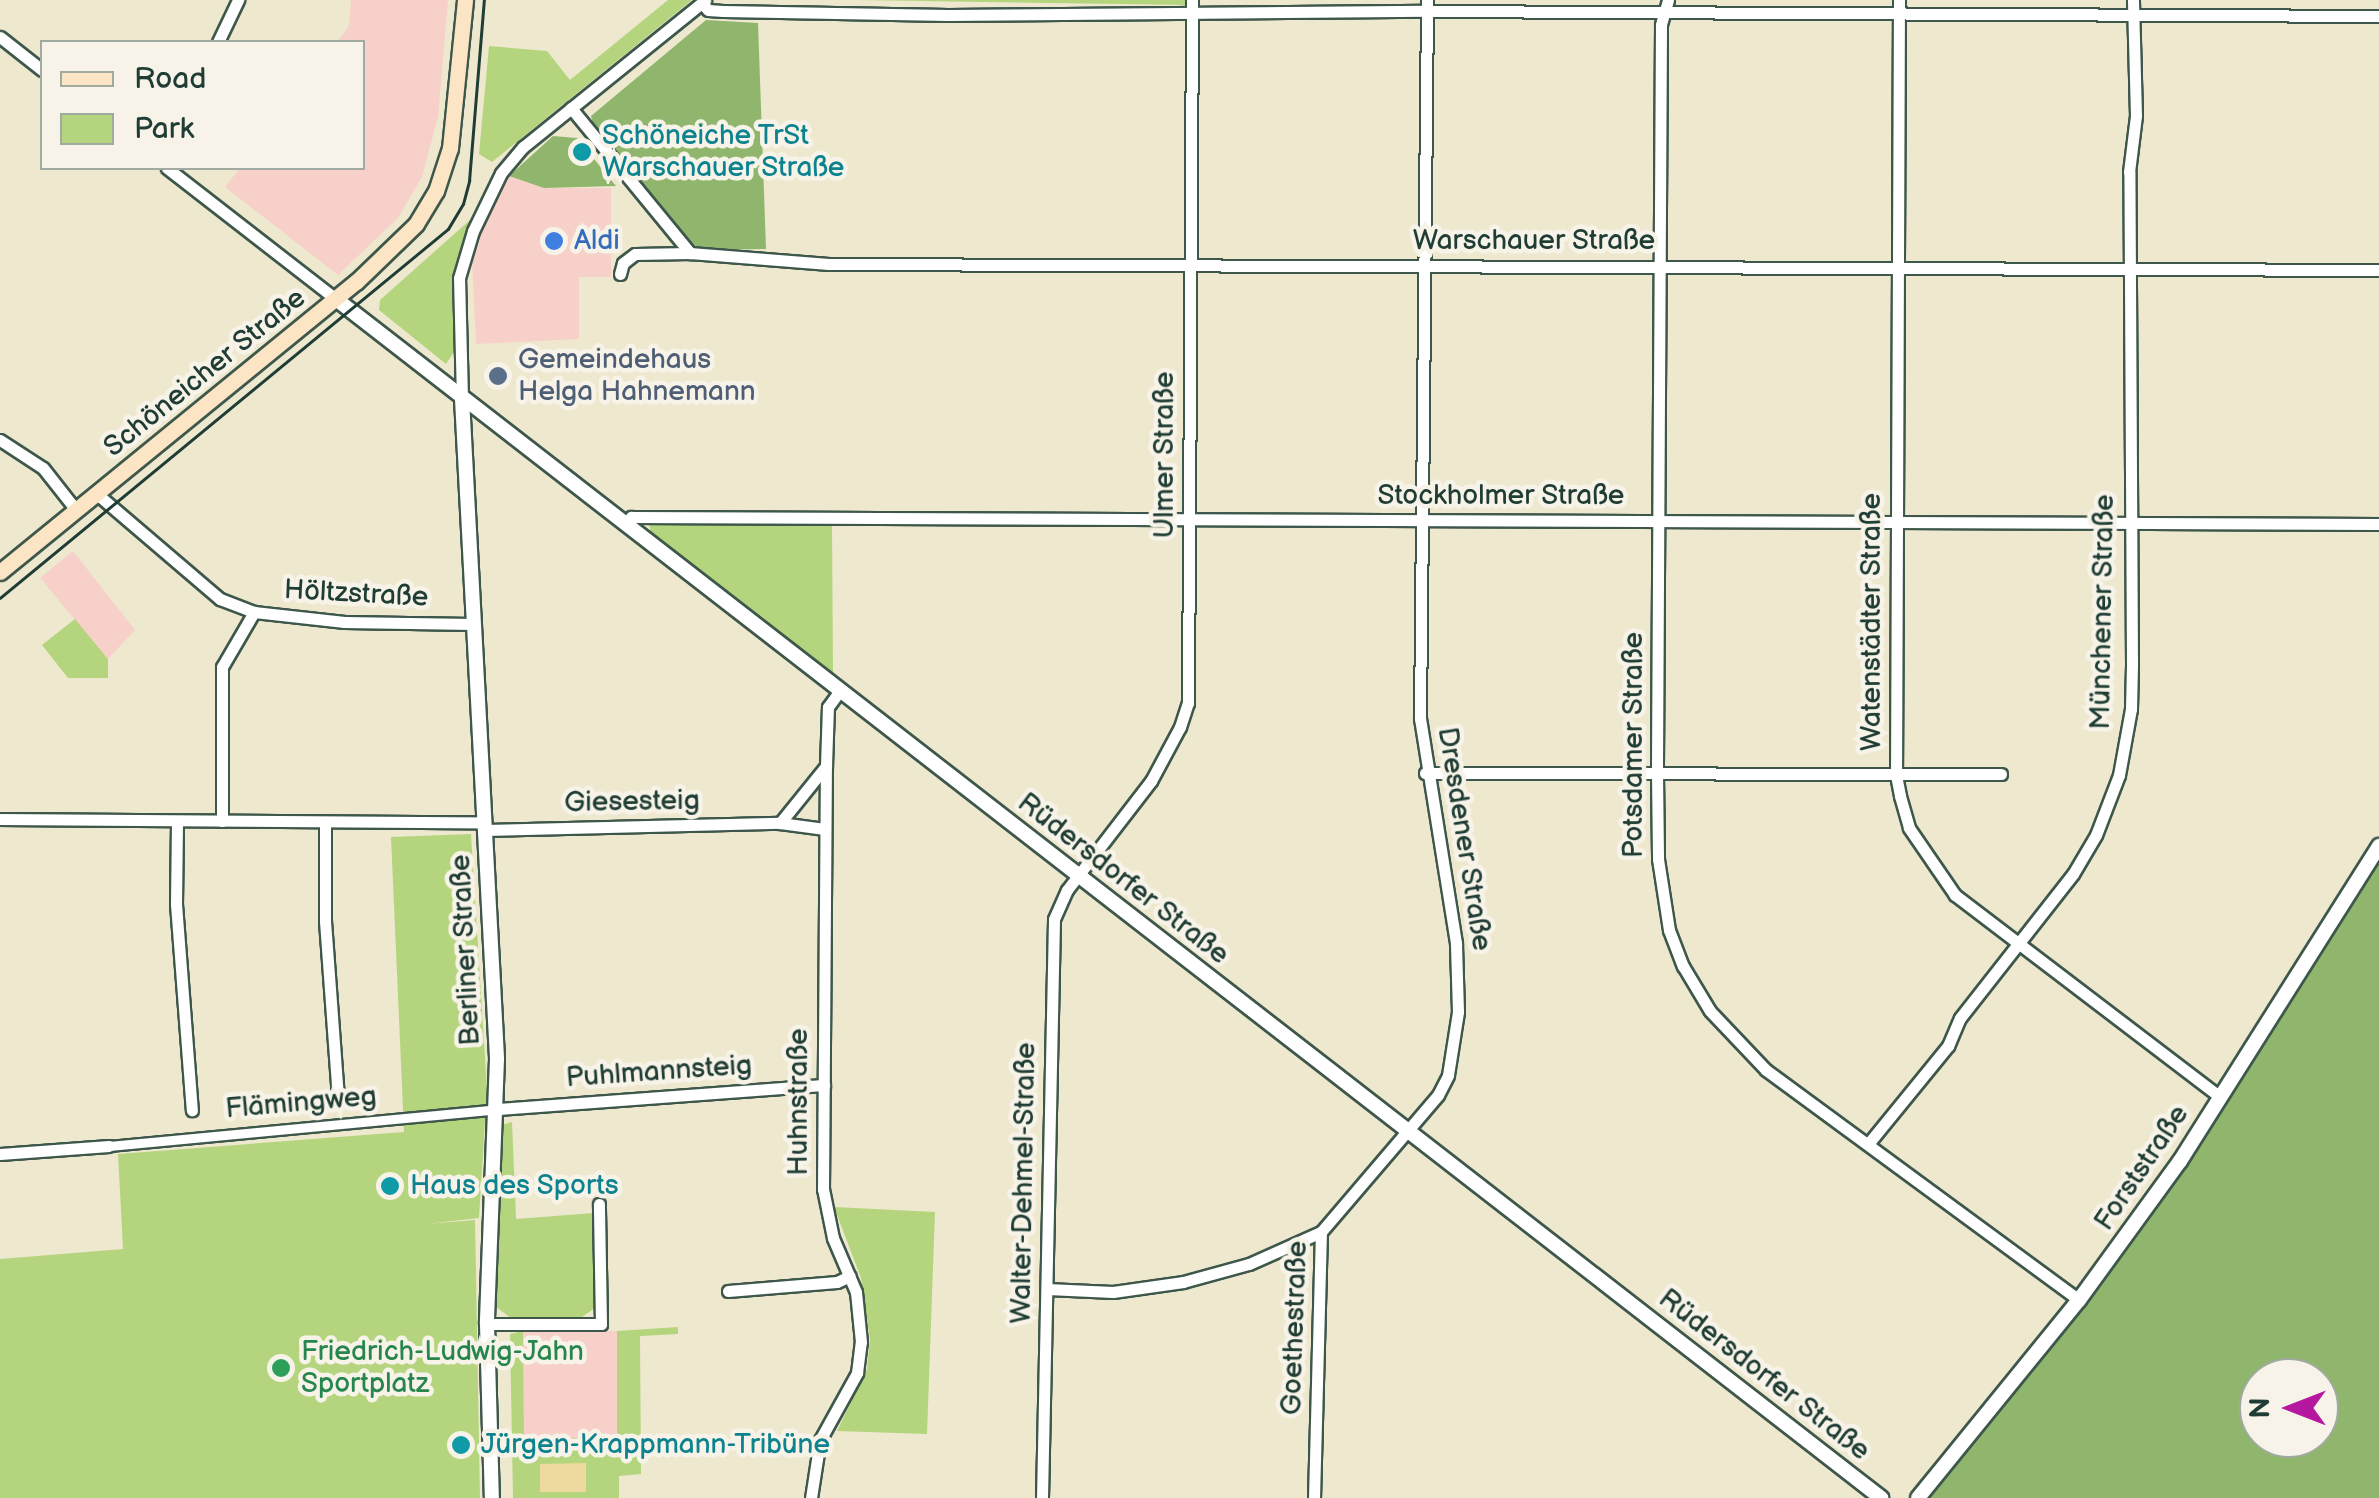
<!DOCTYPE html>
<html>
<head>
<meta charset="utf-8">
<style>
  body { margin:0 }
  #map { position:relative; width:2379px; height:1498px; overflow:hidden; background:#eee8cf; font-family:"Balsamiq Sans",sans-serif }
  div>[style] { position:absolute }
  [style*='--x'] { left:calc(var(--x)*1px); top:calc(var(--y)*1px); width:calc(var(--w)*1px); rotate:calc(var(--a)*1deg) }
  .built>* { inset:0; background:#f7d0ca }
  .green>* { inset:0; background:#b4d57d }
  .forest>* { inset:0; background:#8fb66c }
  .sand>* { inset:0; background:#eeda9e }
  .roads { filter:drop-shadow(2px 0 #3e574b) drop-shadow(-2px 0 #3e574b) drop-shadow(0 2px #3e574b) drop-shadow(0 -2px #3e574b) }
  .pedestrian>* { height:9px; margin:-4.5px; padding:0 4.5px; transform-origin:4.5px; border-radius:4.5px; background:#fff }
  .minor>* { height:11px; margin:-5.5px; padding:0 5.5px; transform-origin:5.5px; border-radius:5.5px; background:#fff }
  .tertiary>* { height:14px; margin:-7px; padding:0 7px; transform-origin:7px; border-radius:7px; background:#fff }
  .secondary>* { height:15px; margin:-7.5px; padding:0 7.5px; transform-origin:7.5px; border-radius:7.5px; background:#fce5c4 }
  .tram>* { height:2.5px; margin:-1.25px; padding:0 1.25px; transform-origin:1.25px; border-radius:1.25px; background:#1f3d34 }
  .dots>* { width:28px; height:28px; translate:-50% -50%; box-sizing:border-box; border:5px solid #f7f3e8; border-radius:50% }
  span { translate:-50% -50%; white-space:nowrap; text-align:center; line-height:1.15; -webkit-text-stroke:9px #f7f3e8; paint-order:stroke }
  .culture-label { font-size:28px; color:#0d838f }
  .left { translate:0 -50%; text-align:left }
  .shop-label { font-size:28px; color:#366cbe }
  .street-label { font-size:28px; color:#1f3d34 }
  .service-label { font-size:28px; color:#4e5e75 }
  .leisure-label { font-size:28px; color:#27864d }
  .legend { position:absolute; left:40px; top:40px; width:325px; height:130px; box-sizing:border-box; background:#f7f3e8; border:2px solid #a1aaa0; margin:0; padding:12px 18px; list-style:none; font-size:30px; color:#1f3d34 }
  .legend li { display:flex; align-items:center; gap:20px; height:50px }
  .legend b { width:50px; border:2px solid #a1aaa0 }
  .north { position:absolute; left:2239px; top:1358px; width:100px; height:100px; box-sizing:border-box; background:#f7f3e8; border:2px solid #a1aaa0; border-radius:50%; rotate:270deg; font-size:28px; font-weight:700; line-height:40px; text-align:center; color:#1f3d34 }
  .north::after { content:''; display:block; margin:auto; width:35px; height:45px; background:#b5179e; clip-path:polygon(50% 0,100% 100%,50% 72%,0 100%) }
</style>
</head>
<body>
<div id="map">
  <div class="built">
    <i style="clip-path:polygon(351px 0,448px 0,438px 117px,422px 177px,398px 218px,338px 275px,225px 187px,240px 168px,362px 168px,362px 42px,337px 42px,349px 26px)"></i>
    <i style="clip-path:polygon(509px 176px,544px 188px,611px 188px,611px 277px,579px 277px,579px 339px,476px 344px,472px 260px,487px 214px)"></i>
    <i style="clip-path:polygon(73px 551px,135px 630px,108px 659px,40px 578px)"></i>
    <i style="clip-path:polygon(617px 1331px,618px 1438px,524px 1439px,523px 1332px)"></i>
  </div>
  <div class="green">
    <i style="clip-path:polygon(668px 0,692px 0,492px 162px,479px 154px,489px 46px,547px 51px,570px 80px)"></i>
    <i style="clip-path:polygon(858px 0,1188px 0,1188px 5px)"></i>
    <i style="clip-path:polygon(470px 220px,456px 271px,456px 349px,446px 364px,379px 310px,380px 300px)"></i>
    <i style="clip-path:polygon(649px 525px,832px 525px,833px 673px,651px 533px)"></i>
    <i style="clip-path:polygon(75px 619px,108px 659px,108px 678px,68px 678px,42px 645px)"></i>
    <i style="clip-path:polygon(471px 834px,487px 1089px,479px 1218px,426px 1224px,475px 1220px,480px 1498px,0 1498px,0 1259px,123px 1249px,118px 1154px,404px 1132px,391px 837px)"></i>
    <i style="clip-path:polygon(512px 1122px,516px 1219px,594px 1213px,595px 1308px,579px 1319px,512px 1319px,495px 1306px,501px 1125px)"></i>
    <i style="clip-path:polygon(834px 1207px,935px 1212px,927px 1434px,837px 1431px,867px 1369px,870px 1339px,861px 1278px)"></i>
    <i style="clip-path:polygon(678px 1327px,678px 1334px,640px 1336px,641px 1474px,619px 1476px,619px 1498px,513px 1498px,510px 1334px,523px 1331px,524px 1439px,617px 1438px,617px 1331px)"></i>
  </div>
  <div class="forest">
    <i style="clip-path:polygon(706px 20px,758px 23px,766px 249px,703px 250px,691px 243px,593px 125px,591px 116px)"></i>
    <i style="clip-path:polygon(553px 136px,577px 138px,616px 186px,544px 188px,509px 176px)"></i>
    <i style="clip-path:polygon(evenodd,2379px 857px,2379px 1498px,1922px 1498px,1976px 1437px,2169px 1187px,2379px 857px,2259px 1378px,2319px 1378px,2319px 1438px,2259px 1438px,2259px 1378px)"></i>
  </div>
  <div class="sand">
    <i style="clip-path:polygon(586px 1463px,586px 1492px,540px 1492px,540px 1464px)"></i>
  </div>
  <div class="roads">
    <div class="pedestrian">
      <i style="--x:109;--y:1146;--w:390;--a:-5.4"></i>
    </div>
    <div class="minor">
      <i style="--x:1668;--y:0;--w:26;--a:106"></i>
      <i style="--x:1661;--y:25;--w:749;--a:90.31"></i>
      <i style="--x:1657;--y:774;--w:85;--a:89.3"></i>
      <i style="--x:1658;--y:859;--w:72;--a:81.2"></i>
      <i style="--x:1669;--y:930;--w:39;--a:69"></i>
      <i style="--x:1683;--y:966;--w:52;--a:59"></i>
      <i style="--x:1710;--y:1011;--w:81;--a:46.5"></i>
      <i style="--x:1766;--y:1070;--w:388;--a:36.3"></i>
      <i style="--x:1899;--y:0;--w:775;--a:90.22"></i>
      <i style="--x:1896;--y:775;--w:21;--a:79"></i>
      <i style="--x:1900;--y:796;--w:33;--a:74"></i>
      <i style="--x:1909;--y:828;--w:81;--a:55.5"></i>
      <i style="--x:1955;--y:895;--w:333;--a:37.3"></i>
      <i style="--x:702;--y:3;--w:9;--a:49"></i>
      <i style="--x:708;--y:10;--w:15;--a:4"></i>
      <i style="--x:723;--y:11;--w:225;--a:1"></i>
      <i style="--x:948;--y:15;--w:479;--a:-0.5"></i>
      <i style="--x:1427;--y:11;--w:952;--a:0.3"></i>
      <i style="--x:0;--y:37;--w:53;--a:38.2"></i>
      <i style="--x:218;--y:42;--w:47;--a:-64.5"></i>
      <i style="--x:571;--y:108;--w:188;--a:50.6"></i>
      <i style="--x:690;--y:253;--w:139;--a:4.5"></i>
      <i style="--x:829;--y:264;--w:1550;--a:0.22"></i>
      <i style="--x:167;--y:168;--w:214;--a:37.8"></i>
      <i style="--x:620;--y:274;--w:11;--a:-75"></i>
      <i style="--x:623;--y:263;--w:15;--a:-37"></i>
      <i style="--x:635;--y:254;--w:55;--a:-1"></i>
      <i style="--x:462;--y:399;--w:121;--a:-91.4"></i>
      <i style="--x:459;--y:278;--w:49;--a:-73.4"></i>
      <i style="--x:473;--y:231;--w:64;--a:-64.2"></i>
      <i style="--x:501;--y:173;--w:34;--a:-50"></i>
      <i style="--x:523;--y:147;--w:234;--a:-38.9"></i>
      <i style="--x:0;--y:440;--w:51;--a:33.1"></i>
      <i style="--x:43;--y:468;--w:53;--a:51.8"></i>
      <i style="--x:97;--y:494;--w:162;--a:40.5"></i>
      <i style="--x:220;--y:599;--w:36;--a:21"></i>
      <i style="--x:254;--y:612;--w:91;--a:6.3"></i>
      <i style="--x:344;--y:622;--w:129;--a:0.9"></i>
      <i style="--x:626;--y:524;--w:9;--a:-54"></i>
      <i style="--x:631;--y:517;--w:1748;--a:0.23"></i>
      <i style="--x:1425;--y:773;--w:576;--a:0.1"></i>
      <i style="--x:0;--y:819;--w:485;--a:0.4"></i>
      <i style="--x:222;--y:821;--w:154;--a:-90"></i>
      <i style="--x:222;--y:667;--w:64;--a:-59.8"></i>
      <i style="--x:177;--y:822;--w:82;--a:90.7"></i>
      <i style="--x:176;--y:904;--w:207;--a:85.6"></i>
      <i style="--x:325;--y:822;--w:99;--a:90"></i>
      <i style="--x:325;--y:921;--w:178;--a:85.8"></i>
      <i style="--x:780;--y:823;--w:73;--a:-51.1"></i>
      <i style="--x:485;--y:830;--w:295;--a:-1.4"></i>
      <i style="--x:780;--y:823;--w:45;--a:7.6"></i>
      <i style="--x:497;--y:1109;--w:328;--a:-4.2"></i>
      <i style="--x:1868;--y:1144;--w:127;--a:-50.8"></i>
      <i style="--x:1948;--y:1046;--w:30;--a:-67"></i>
      <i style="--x:1960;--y:1018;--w:183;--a:-51.9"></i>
      <i style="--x:2073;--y:874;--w:45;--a:-59.5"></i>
      <i style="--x:2096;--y:835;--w:64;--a:-69"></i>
      <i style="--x:2119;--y:775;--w:67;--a:-79.7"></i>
      <i style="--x:2131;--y:709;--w:45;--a:-88.7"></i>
      <i style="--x:2132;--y:664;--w:492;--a:-90.3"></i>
      <i style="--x:2129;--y:172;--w:56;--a:-82.9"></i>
      <i style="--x:2136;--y:116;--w:116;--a:-91.5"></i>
      <i style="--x:0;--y:1154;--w:109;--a:-4.2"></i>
      <i style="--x:1047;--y:1289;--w:66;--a:2.6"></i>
      <i style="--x:1113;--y:1292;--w:71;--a:-8.1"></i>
      <i style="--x:1183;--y:1282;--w:68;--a:-15.3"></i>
      <i style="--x:1249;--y:1264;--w:79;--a:-24"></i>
      <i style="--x:728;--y:1291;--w:109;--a:-4.7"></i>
      <i style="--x:837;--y:1282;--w:14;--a:-25"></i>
      <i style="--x:487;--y:1324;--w:114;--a:0"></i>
      <i style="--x:601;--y:1324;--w:120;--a:-91"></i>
      <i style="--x:811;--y:1498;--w:59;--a:-81.2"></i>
      <i style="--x:820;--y:1440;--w:77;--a:-61.1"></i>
      <i style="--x:857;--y:1373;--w:31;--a:-83"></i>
      <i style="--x:861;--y:1342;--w:50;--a:-95.7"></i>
      <i style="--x:856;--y:1292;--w:59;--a:-113.1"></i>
      <i style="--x:833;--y:1238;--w:50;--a:-101.5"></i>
      <i style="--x:823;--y:1189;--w:423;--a:-89.6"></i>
      <i style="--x:826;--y:766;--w:59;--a:-88.1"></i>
      <i style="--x:828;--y:707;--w:19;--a:-54"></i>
      <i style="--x:1042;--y:1498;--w:579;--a:-88.81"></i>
      <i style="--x:1054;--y:919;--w:32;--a:-66"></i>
      <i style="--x:1067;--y:890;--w:138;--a:-52.4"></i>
      <i style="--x:1151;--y:781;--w:61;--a:-61.8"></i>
      <i style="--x:1180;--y:727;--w:25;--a:-72"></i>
      <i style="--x:1188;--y:703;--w:703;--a:-89.67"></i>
      <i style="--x:1314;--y:1498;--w:266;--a:-88.5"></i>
      <i style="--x:1321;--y:1232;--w:180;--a:-49.5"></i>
      <i style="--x:1438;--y:1095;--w:22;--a:-63"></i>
      <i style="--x:1448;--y:1075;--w:64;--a:-81"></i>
      <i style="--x:1458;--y:1012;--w:69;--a:-91.7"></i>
      <i style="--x:1456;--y:943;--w:227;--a:-99.1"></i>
      <i style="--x:1420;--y:719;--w:719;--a:-89.44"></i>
    </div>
    <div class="tertiary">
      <i style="--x:336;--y:299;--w:1956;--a:37.81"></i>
      <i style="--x:462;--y:399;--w:661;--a:86.96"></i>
      <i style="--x:497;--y:1059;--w:265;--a:92.2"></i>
      <i style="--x:487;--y:1324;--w:174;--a:88.4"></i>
      <i style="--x:1918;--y:1498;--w:255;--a:-50.9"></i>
      <i style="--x:2079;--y:1300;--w:172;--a:-54"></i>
      <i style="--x:2180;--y:1161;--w:373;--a:-57.7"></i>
    </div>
    <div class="secondary">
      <i style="--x:0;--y:572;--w:459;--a:-39.2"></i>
      <i style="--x:356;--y:282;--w:83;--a:-44"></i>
      <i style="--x:416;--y:224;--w:39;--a:-59"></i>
      <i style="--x:436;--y:191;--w:45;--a:-72"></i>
      <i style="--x:450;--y:148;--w:149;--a:-84.2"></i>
    </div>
  </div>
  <div class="tram">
    <i style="--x:0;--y:598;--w:580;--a:-39.48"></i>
    <i style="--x:448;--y:229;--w:29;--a:-59"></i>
    <i style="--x:463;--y:204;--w:24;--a:-75"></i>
    <i style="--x:469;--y:181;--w:182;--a:-85.3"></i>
  </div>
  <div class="dots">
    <i style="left:582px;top:152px;background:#0f9aa8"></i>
    <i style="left:554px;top:241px;background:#3f7fe0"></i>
    <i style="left:498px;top:376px;background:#5c6f8a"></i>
    <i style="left:390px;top:1186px;background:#0f9aa8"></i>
    <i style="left:281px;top:1368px;background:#2e9e5b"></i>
    <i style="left:461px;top:1445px;background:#0f9aa8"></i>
  </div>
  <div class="culture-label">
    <span class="left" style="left:602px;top:152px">Schöneiche TrSt<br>Warschauer Straße</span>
    <span class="left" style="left:410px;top:1186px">Haus des Sports</span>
    <span class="left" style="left:481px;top:1445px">Jürgen-Krappmann-Tribüne</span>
  </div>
  <div class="shop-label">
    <span class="left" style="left:574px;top:241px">Aldi</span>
  </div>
  <div class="street-label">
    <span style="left:1534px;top:241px">Warschauer Straße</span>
    <span style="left:205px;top:373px;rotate:-39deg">Schöneicher Straße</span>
    <span style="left:1165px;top:455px;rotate:-90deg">Ulmer Straße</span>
    <span style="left:1501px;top:496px">Stockholmer Straße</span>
    <span style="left:356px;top:594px;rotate:3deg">Höltzstraße</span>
    <span style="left:2103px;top:612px;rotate:-89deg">Münchener Straße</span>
    <span style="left:1872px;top:622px;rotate:-90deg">Watenstädter Straße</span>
    <span style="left:1634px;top:745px;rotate:-90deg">Potsdamer Straße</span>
    <span style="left:632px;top:802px;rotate:-1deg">Giesesteig</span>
    <span style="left:1464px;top:839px;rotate:81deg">Dresdener Straße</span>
    <span style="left:1123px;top:879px;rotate:38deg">Rüdersdorfer Straße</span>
    <span style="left:466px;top:950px;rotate:-93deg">Berliner Straße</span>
    <span style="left:659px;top:1072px;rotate:-4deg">Puhlmannsteig</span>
    <span style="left:799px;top:1102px;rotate:-90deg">Huhnstraße</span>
    <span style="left:301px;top:1103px;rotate:-5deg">Flämingweg</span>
    <span style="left:2142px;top:1168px;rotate:-56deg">Forststraße</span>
    <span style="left:1024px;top:1183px;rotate:-89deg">Walter-Dehmel-Straße</span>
    <span style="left:1295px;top:1328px;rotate:-88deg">Goethestraße</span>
    <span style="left:1764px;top:1375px;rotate:38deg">Rüdersdorfer Straße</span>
  </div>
  <div class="service-label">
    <span class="left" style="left:518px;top:376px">Gemeindehaus<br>Helga Hahnemann</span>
  </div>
  <div class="leisure-label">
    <span class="left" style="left:301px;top:1368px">Friedrich-Ludwig-Jahn<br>Sportplatz</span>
  </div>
  <ul class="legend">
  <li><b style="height:12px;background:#fce5c4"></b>Road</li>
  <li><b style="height:28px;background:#b4d57d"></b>Park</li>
  </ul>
  <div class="north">N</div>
</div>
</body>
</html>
